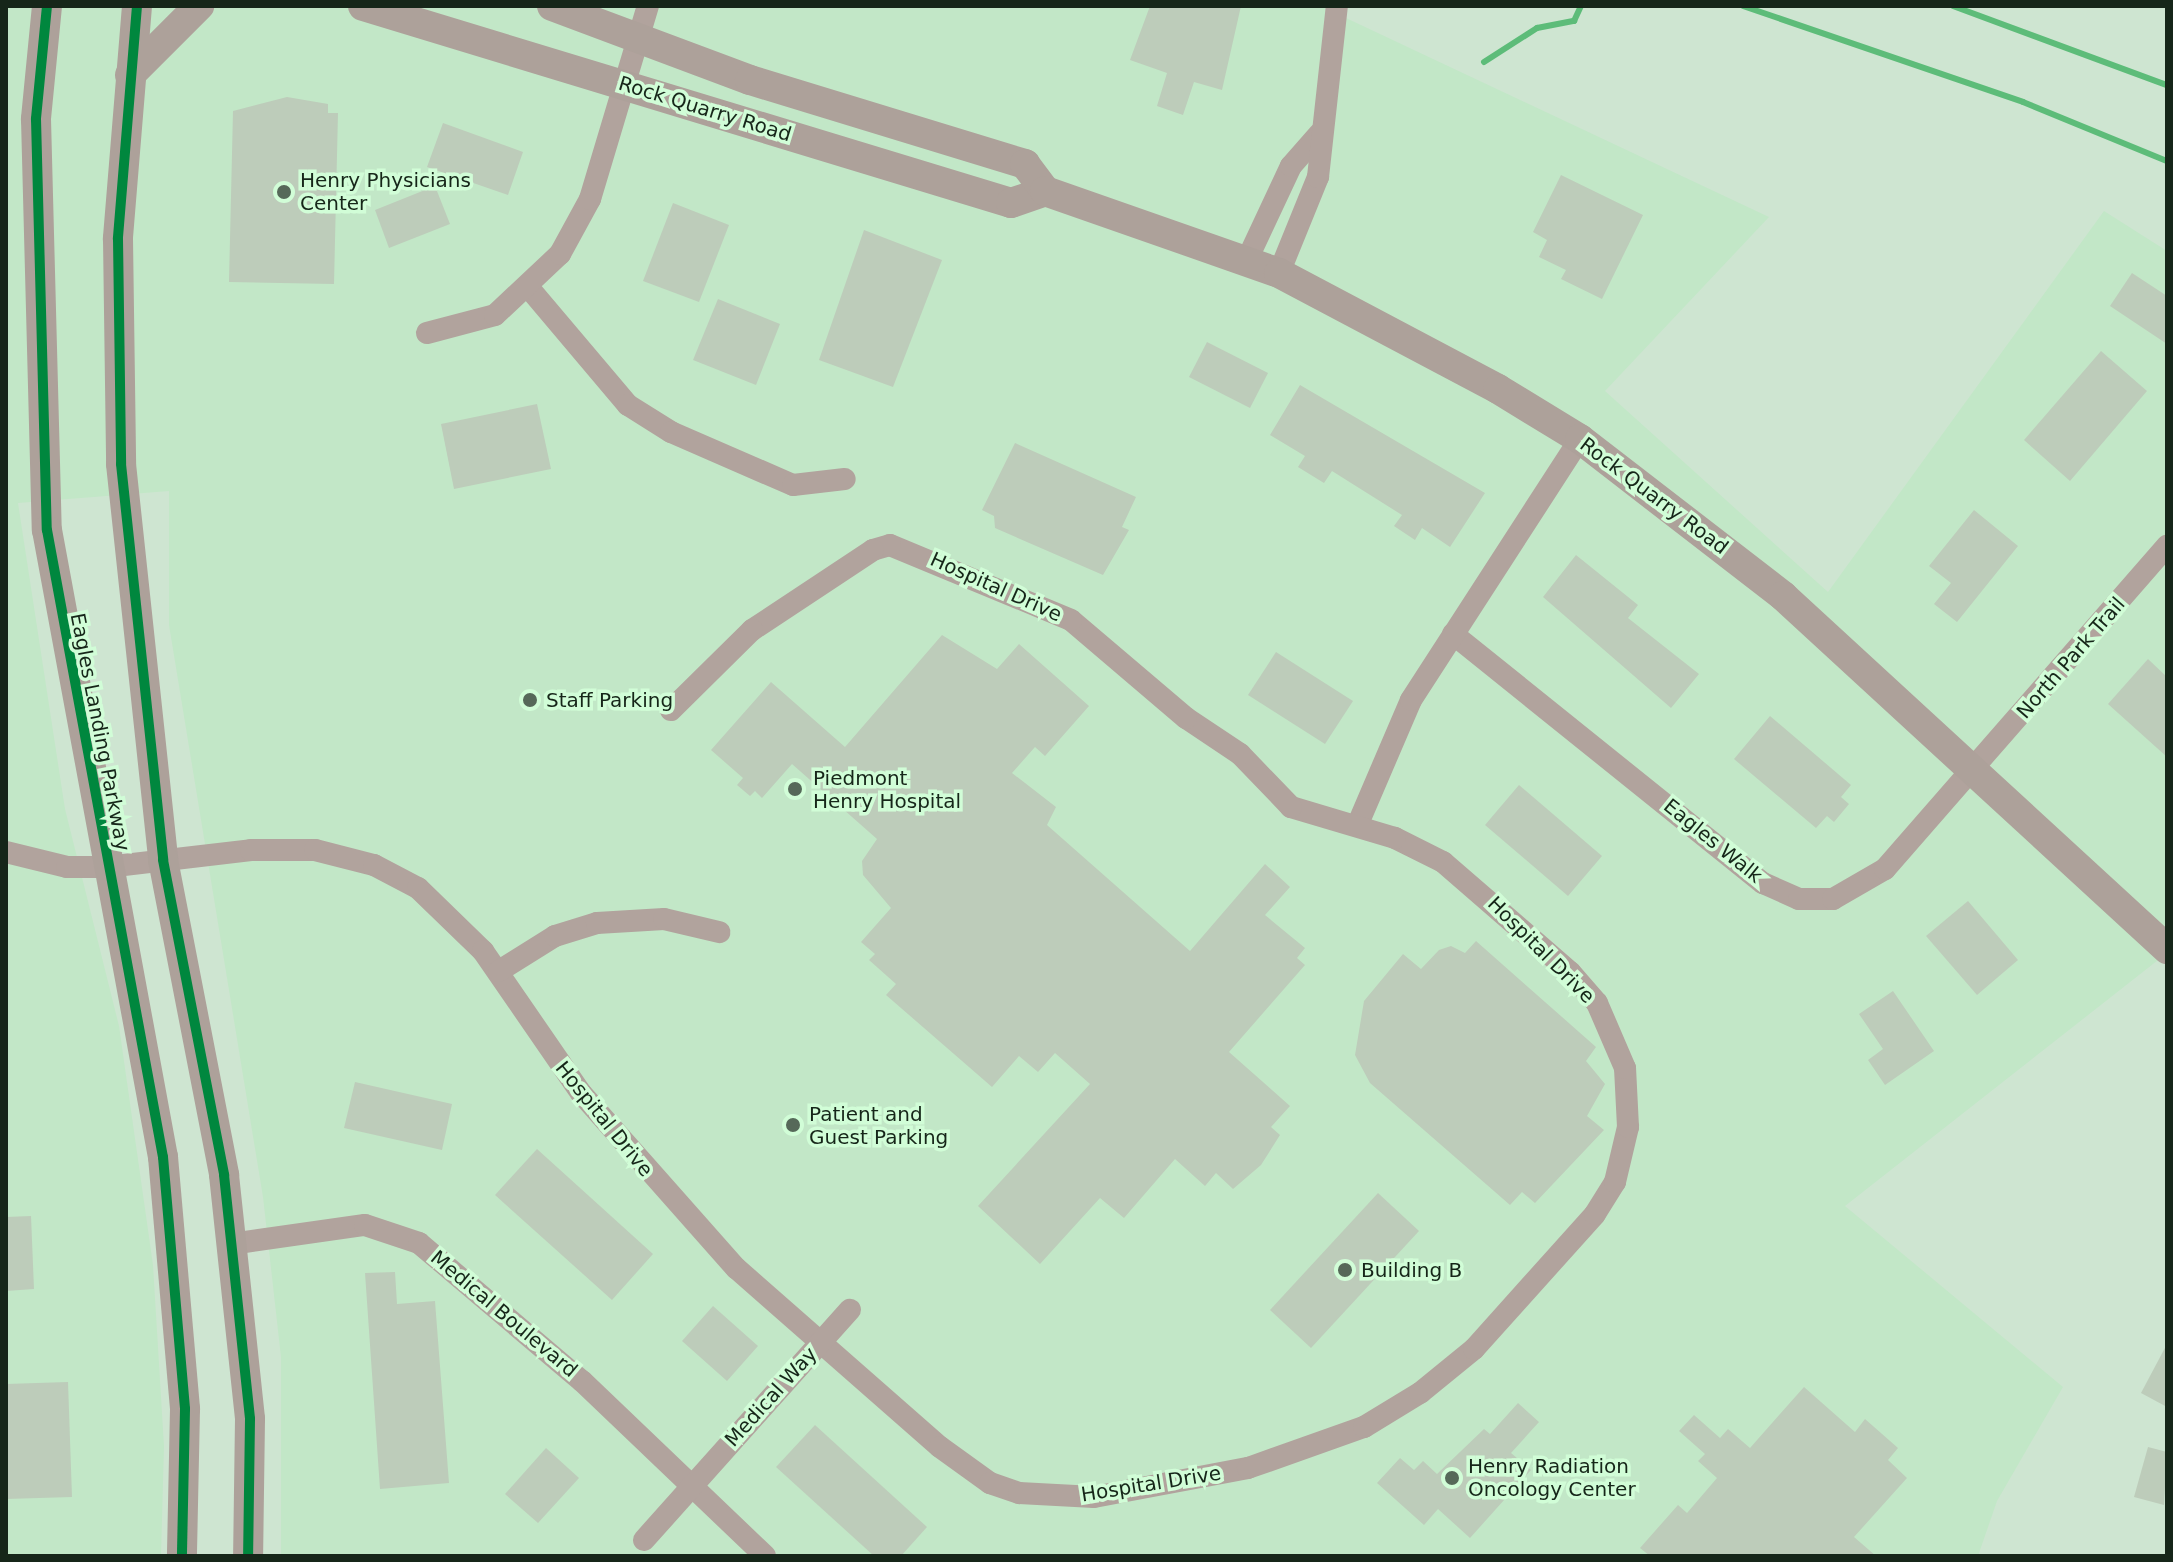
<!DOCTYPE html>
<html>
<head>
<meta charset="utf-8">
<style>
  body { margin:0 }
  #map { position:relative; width:2173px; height:1562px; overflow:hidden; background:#cee5d1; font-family:"DejaVu Sans",sans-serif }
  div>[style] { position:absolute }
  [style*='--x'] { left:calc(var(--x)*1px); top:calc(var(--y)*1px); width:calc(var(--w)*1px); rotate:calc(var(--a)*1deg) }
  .built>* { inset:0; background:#c2e7c7 }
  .stream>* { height:6px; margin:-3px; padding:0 3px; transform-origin:3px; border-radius:3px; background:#5dbc79 }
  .building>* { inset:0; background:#bdccba }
  .street>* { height:22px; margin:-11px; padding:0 11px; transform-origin:11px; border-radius:11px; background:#b1a39d }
  .secondary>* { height:30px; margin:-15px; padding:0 15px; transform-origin:15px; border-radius:15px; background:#ada19a }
  .cycleway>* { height:10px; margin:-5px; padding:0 5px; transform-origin:5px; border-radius:5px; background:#00873e }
  .dots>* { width:22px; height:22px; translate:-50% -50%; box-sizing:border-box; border:4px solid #d1fdd7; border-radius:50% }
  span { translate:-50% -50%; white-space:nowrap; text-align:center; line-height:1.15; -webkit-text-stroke:7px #d1fdd7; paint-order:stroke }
  .street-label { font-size:20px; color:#162619 }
  .poi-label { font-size:20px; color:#162619 }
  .left { translate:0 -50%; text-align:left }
  .frame { position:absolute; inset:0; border:8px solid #162619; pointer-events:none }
</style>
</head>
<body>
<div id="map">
  <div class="built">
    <i style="clip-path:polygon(6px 6px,1345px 6px,1346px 18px,1769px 217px,1605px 391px,1828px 592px,2104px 211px,2167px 251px,2167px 953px,1845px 1206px,2063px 1387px,1997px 1501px,1978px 1556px,281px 1556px,281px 1357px,263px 1197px,169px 625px,169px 491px,18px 503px,65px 809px,119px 1026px,153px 1265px,164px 1446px,161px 1556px,6px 1556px)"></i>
  </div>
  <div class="stream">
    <i style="--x:1743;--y:6;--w:296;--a:18.9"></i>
    <i style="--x:2023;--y:102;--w:156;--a:22.3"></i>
    <i style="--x:1953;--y:6;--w:228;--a:20.3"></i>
    <i style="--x:1484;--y:62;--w:63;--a:-32.7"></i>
    <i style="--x:1537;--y:28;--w:38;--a:-11"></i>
    <i style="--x:1574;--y:21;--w:17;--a:-65"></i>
  </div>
  <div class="building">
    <i style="clip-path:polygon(1150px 6px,1241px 6px,1222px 90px,1194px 82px,1183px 115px,1157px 106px,1167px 73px,1130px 60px)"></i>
    <i style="clip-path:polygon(287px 97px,328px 104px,328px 113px,338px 113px,334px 284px,229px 282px,233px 111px)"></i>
    <i style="clip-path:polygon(443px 123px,523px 152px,508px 195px,427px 167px)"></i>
    <i style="clip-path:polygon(1561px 175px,1643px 215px,1602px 299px,1561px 279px,1566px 270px,1539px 257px,1547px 240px,1533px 232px)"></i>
    <i style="clip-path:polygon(435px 186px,450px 224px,389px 248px,375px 210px)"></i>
    <i style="clip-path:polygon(673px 203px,729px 225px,699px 302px,643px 281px)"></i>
    <i style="clip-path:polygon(864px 230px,942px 260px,893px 387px,819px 360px)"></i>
    <i style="clip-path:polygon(2132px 273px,2167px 296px,2167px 344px,2110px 306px)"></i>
    <i style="clip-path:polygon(718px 299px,780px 324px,756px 385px,693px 360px)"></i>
    <i style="clip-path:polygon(1207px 342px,1268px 373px,1250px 408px,1189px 377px)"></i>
    <i style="clip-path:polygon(2101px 351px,2147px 391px,2070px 481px,2024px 440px)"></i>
    <i style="clip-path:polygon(1300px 385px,1485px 493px,1450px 547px,1422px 528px,1415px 540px,1394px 526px,1402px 515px,1332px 471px,1324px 483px,1298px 467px,1305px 456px,1270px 435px)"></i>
    <i style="clip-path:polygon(537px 404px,551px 469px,454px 489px,441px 424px)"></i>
    <i style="clip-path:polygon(1015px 443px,1136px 497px,1122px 527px,1129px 530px,1103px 575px,995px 528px,994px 516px,982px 510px)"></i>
    <i style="clip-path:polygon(1974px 510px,2018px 546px,1957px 622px,1934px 604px,1951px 583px,1929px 566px)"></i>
    <i style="clip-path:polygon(1576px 555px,1638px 605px,1628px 618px,1699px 674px,1671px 708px,1543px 597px)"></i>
    <i style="clip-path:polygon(942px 635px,997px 669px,1019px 644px,1089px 706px,1045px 756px,1035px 747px,1012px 773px,1056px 807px,1047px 825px,1190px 951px,1265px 864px,1290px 887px,1265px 915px,1305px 948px,1297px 958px,1305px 965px,1229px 1052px,1290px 1106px,1271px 1127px,1280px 1135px,1261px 1165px,1233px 1189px,1216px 1173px,1205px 1186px,1175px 1159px,1124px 1218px,1100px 1198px,1040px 1264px,978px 1206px,1090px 1084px,1055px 1053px,1038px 1072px,1019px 1056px,992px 1087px,886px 995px,896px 984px,869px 960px,875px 954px,861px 942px,891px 908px,863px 875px,862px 861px,877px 839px,792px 764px,762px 798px,755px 791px,750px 796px,737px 785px,743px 778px,711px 750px,771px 682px,845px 747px)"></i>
    <i style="clip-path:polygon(1276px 652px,1353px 701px,1325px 744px,1248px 695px)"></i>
    <i style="clip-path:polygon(2148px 659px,2167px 677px,2167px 757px,2108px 704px)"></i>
    <i style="clip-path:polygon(1770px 716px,1851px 785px,1841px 797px,1849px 804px,1834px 822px,1827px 816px,1816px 828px,1734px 759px)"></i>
    <i style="clip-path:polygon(1519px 785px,1602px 856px,1568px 896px,1485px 825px)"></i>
    <i style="clip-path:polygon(1968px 901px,2018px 960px,1977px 995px,1926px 936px)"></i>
    <i style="clip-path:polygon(1476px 941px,1596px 1047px,1586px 1061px,1605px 1084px,1587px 1116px,1604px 1130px,1535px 1203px,1522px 1192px,1510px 1205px,1370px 1083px,1355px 1055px,1364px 1001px,1403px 954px,1421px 969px,1439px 950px,1451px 946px,1465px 953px)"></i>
    <i style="clip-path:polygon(1893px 991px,1934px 1051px,1885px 1085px,1868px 1060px,1883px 1049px,1859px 1014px)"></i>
    <i style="clip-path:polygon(355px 1082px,452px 1104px,442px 1150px,344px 1128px)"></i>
    <i style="clip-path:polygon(537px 1149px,653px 1254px,612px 1300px,495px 1195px)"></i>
    <i style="clip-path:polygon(1378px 1193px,1419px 1231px,1311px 1348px,1270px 1310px)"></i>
    <i style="clip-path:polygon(31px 1216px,34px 1289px,6px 1291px,6px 1217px)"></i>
    <i style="clip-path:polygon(395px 1272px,397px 1304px,435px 1301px,449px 1483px,380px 1489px,365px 1273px)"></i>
    <i style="clip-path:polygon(713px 1306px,758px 1346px,727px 1381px,682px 1341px)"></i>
    <i style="clip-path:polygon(2167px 1344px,2167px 1407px,2141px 1393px)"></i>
    <i style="clip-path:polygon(68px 1382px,72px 1497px,6px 1499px,6px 1384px)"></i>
    <i style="clip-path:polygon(1804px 1387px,1855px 1432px,1865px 1419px,1898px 1448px,1888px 1460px,1907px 1478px,1854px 1537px,1876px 1556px,1650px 1556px,1640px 1548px,1678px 1505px,1687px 1513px,1717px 1478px,1698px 1461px,1705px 1454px,1679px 1431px,1694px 1415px,1720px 1438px,1728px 1429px,1750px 1448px)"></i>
    <i style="clip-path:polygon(1518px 1403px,1539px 1422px,1511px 1453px,1531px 1470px,1470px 1538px,1438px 1509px,1424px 1525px,1377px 1483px,1400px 1458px,1414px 1470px,1423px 1461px,1437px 1474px,1484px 1429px,1490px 1434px)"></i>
    <i style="clip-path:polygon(815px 1425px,927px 1527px,901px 1556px,874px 1556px,776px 1467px)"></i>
    <i style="clip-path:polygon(2148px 1447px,2167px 1452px,2164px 1505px,2134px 1497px)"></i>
    <i style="clip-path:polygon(546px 1448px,579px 1478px,538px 1523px,505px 1494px)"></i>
  </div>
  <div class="street">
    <i style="--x:1246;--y:262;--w:106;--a:-64.9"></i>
    <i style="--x:1291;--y:166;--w:43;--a:-48.8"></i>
    <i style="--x:1279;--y:273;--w:104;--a:-67.9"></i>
    <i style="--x:1318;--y:177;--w:172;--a:-83.7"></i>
    <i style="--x:529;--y:288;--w:153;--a:49.8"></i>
    <i style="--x:628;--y:405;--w:51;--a:32.1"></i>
    <i style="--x:671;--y:432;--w:133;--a:23.5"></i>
    <i style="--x:793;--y:485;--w:52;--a:-6.6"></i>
    <i style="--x:427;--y:333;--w:70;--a:-14.8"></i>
    <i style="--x:495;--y:315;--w:89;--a:-43.2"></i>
    <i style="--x:560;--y:254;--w:63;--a:-61.4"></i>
    <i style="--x:590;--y:199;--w:202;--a:-73.3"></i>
    <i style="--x:1453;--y:634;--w:398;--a:38.8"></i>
    <i style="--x:1763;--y:883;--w:39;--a:24"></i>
    <i style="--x:1799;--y:899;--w:34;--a:0"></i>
    <i style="--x:1833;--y:899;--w:60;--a:-30"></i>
    <i style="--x:1885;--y:869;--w:429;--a:-48.9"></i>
    <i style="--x:1357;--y:826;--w:137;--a:-66.8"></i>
    <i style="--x:1411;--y:700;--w:311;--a:-57.1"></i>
    <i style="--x:6;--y:852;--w:63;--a:13.8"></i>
    <i style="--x:67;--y:867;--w:40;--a:0"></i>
    <i style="--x:107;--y:867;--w:145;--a:-6.7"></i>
    <i style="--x:251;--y:850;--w:64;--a:0"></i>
    <i style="--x:315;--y:850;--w:61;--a:14.3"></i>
    <i style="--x:374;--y:865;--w:50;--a:27.6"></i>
    <i style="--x:418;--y:888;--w:91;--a:44.1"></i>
    <i style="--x:483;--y:951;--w:173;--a:55.4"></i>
    <i style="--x:581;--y:1093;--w:234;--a:48.5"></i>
    <i style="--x:736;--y:1268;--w:271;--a:41.3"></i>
    <i style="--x:940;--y:1447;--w:62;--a:35.8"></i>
    <i style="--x:990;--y:1483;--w:31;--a:19"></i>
    <i style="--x:1019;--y:1493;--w:75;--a:3.1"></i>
    <i style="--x:1094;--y:1497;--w:157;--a:-10.7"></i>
    <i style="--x:1248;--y:1468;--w:123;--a:-19.5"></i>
    <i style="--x:1364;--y:1427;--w:66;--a:-31.3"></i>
    <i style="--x:1420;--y:1393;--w:70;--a:-39.2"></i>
    <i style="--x:1474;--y:1349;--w:181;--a:-48.1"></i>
    <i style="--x:1595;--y:1214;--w:38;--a:-58"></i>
    <i style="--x:1615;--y:1182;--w:57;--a:-76.7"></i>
    <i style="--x:1628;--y:1127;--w:59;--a:-92.9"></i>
    <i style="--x:1625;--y:1068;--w:71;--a:-113.3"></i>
    <i style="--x:1597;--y:1003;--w:41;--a:-131.1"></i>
    <i style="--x:1570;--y:972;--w:168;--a:-139.1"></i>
    <i style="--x:1443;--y:862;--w:54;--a:-153.4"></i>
    <i style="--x:1395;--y:838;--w:109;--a:-163.4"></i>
    <i style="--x:1291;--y:807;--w:74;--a:-133.9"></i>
    <i style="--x:1240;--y:754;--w:65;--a:-146.3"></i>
    <i style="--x:1186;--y:718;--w:151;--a:-139.6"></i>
    <i style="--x:1071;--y:620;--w:196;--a:-157.5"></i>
    <i style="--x:890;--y:545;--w:18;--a:164"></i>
    <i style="--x:873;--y:550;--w:145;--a:146.5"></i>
    <i style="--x:752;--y:630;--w:114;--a:135.4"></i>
    <i style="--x:499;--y:971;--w:66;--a:-32"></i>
    <i style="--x:555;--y:936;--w:44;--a:-17.2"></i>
    <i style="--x:597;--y:923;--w:67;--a:-3.4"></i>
    <i style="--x:664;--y:919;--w:57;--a:13.3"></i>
    <i style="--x:231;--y:1244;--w:135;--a:-8.1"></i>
    <i style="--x:365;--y:1225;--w:57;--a:18.4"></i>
    <i style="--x:419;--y:1243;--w:214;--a:40.3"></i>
    <i style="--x:582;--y:1381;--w:253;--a:43.7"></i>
    <i style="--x:644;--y:1540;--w:309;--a:-48.2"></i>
  </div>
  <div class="secondary">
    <i style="--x:47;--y:6;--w:114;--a:95.6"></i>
    <i style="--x:36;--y:119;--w:411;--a:88.5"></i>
    <i style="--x:47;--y:530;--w:638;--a:79.52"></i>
    <i style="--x:163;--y:1157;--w:253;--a:85"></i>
    <i style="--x:185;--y:1409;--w:147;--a:91.2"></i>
    <i style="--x:137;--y:6;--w:234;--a:94.7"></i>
    <i style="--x:118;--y:239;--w:225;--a:89.2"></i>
    <i style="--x:121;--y:464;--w:398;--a:83.9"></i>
    <i style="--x:163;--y:860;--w:321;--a:79"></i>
    <i style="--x:224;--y:1175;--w:245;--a:83.9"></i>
    <i style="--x:250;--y:1419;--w:137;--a:90.8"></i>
    <i style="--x:363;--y:6;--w:677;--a:16.91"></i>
    <i style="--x:1011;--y:203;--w:36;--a:-19"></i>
    <i style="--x:552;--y:6;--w:211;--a:20.5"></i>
    <i style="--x:750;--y:80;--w:288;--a:17"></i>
    <i style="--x:1025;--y:164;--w:34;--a:53"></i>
    <i style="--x:1045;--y:191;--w:248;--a:19.3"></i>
    <i style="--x:1279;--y:273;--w:248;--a:27.9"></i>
    <i style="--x:1498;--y:389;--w:96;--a:31.4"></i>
    <i style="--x:1580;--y:439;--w:257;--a:37.7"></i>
    <i style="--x:1783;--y:596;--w:522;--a:42.59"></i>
    <i style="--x:130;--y:75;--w:98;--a:-45"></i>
  </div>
  <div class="cycleway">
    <i style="--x:47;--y:6;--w:114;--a:95.6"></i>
    <i style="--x:36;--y:119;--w:411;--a:88.5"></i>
    <i style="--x:47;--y:530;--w:638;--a:79.52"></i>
    <i style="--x:163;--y:1157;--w:253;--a:85"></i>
    <i style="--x:185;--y:1409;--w:147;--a:91.2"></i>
    <i style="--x:137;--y:6;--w:234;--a:94.7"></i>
    <i style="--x:118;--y:239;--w:225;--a:89.2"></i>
    <i style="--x:121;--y:464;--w:398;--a:83.9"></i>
    <i style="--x:163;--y:860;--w:321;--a:79"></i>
    <i style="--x:224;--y:1175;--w:245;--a:83.9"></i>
    <i style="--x:250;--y:1419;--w:137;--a:90.8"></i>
  </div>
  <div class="dots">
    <i style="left:284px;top:192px;background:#566959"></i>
    <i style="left:530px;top:700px;background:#566959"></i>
    <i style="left:795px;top:789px;background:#566959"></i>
    <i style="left:793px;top:1125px;background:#566959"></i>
    <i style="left:1345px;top:1270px;background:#566959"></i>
    <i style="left:1452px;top:1478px;background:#566959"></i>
  </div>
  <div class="street-label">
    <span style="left:705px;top:109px;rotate:17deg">Rock Quarry Road</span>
    <span style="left:1654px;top:496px;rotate:37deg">Rock Quarry Road</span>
    <span style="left:996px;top:587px;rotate:24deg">Hospital Drive</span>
    <span style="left:2071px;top:658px;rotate:-49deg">North Park Trail</span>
    <span style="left:100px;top:732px;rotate:79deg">Eagles Landing Parkway</span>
    <span style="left:1713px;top:841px;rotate:39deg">Eagles Walk</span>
    <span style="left:1541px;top:950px;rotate:45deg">Hospital Drive</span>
    <span style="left:604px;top:1119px;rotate:51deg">Hospital Drive</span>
    <span style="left:504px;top:1314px;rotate:40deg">Medical Boulevard</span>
    <span style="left:771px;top:1397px;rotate:-48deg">Medical Way</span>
    <span style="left:1151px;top:1484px;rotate:-9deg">Hospital Drive</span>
  </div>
  <div class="poi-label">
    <span class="left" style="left:300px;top:192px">Henry Physicians<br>Center</span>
    <span class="left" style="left:546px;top:700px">Staff Parking</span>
    <span class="left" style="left:813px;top:790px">Piedmont<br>Henry Hospital</span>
    <span class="left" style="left:809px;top:1126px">Patient and<br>Guest Parking</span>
    <span class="left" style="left:1361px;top:1270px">Building B</span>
    <span class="left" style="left:1468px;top:1478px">Henry Radiation<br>Oncology Center</span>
  </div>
  <div class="frame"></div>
</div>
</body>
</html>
